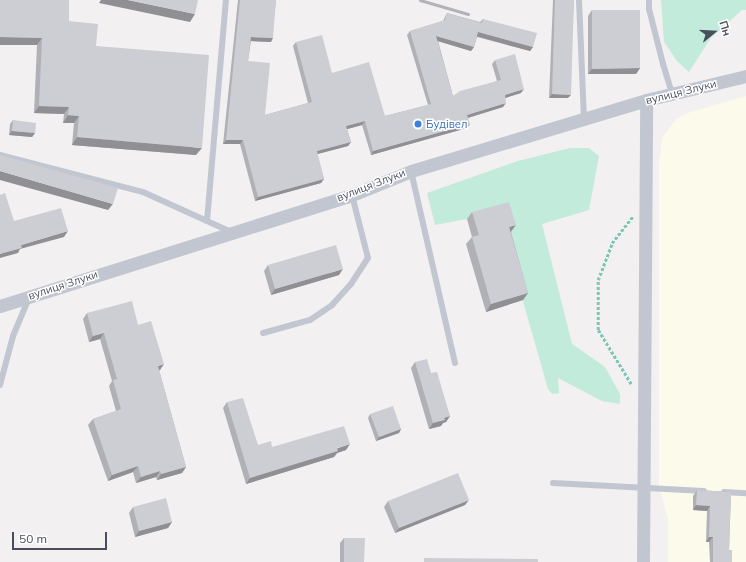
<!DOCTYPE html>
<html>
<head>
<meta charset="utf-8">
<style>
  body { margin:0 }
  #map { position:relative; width:746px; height:562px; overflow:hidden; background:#f2f0f0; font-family:Mulish,sans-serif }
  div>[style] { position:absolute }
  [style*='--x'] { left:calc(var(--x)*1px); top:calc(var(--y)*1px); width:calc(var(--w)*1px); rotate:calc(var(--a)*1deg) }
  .commercial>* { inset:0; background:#fbfaeb }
  .green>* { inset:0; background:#c2ebdc }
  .path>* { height:2.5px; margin-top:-1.25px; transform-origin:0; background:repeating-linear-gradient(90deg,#7dc6b4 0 3px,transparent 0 5px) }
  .service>* { height:6px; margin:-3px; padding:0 3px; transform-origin:3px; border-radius:3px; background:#c2c6d0 }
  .minor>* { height:13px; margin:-6.5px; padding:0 6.5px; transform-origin:6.5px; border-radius:6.5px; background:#c2c6d0 }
  .rail>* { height:3px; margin:-1.5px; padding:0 1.5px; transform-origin:1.5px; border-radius:1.5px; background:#b2b3b9 }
  .wall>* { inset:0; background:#b0b1b6 }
  .shaded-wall>* { inset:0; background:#909094 }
  .building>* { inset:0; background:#cdced4 }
  .dots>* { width:11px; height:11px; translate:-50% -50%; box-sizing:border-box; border:2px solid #fff; border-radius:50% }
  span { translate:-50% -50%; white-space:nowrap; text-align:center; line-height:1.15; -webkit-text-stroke:3px #fff; paint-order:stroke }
  .street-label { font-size:11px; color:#494e5c }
  .shop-label { font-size:11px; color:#366cbe }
  .left { translate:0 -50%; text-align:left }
  .north { position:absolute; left:694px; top:12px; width:40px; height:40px; -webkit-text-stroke:3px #fff; paint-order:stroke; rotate:72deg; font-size:11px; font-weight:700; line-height:16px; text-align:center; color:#494e5c }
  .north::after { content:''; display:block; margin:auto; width:14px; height:18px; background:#494e5c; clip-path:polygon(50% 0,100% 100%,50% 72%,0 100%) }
  .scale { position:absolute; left:12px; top:532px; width:95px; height:18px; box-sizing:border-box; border:2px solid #494e5c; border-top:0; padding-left:5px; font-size:12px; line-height:14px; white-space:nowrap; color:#494e5c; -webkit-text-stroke:3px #fff; paint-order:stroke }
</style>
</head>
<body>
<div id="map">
  <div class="commercial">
    <i style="clip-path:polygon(746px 96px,746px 562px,668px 562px,668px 519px,659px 486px,659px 163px,662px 138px,676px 119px,688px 113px)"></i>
  </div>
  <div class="green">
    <i style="clip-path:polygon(661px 0,746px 0,746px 10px,742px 10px,710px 39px,689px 72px,677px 61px,664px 42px)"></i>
    <i style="clip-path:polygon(570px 148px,589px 148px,599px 156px,589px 210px,542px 224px,572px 344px,605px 367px,620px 394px,620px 404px,602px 401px,558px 378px,559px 393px,552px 394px,548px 389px,504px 235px,467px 219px,435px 225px,427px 193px,518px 161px)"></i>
  </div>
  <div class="path">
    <i style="--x:631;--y:384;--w:63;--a:-121.4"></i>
    <i style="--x:598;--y:330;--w:50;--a:-90"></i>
    <i style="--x:598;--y:280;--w:40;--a:-69"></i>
    <i style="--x:612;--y:243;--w:34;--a:-52"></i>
  </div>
  <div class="service">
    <i style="--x:579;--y:0;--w:119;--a:87.6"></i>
    <i style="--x:649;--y:0;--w:9;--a:90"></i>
    <i style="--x:649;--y:9;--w:57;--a:75.7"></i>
    <i style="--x:663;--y:64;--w:30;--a:73"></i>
    <i style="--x:0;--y:155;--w:148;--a:14.5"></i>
    <i style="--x:143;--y:192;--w:97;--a:24.4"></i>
    <i style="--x:411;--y:171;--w:197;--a:77.1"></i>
    <i style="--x:207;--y:221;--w:222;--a:-85.1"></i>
    <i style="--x:263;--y:333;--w:49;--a:-15.5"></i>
    <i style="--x:310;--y:320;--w:27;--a:-34"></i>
    <i style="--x:332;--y:305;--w:28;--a:-48"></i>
    <i style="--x:351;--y:284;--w:31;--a:-57"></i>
    <i style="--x:368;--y:258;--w:65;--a:-104.3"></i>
    <i style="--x:0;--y:385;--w:51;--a:-75.1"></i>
    <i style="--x:13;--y:336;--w:41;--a:-67.2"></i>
    <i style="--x:553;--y:483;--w:151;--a:3"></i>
    <i style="--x:724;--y:492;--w:22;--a:3"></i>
  </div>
  <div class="minor">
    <i style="--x:0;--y:306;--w:369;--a:-17.5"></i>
    <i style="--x:352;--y:195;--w:64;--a:-22.1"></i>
    <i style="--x:411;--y:171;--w:245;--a:-16.8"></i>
    <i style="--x:646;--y:100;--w:103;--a:-13.5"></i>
    <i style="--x:643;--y:562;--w:462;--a:-89.6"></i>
  </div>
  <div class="rail">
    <i style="--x:420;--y:0;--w:50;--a:16.3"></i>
  </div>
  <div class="wall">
    <i style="clip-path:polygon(0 0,69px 21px,96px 46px,196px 155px,72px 145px,74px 123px,63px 123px,64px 114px,34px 113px,37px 45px,0 45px)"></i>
    <i style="clip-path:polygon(238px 0,276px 0,271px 42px,251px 41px,248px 61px,265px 115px,308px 103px,293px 46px,296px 42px,332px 73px,385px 116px,428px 105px,407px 35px,410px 31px,443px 21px,447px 13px,480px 22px,483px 19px,533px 47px,530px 51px,477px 37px,474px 47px,471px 51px,438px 41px,453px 96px,497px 81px,492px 64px,495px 60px,521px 93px,505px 98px,503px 107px,468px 118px,467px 128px,371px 155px,362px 125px,347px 129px,351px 142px,348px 146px,317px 154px,324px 179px,321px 183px,255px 201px,240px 144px,223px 144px)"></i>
    <i style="clip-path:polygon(553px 0,574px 0,568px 98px,549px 98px)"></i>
    <i style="clip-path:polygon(592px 10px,640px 68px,636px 74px,588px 74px,588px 16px)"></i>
    <i style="clip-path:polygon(13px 120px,35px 133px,32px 137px,9px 135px,10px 124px)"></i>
    <i style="clip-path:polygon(472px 212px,511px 232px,528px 293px,523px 300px,486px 312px,466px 244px,472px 237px,467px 219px)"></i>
    <i style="clip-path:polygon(268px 265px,339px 275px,271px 295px,264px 271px)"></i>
    <i style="clip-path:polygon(87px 313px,138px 325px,160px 370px,159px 370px,186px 467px,182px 473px,157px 480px,156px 477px,136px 483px,133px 472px,108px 481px,88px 425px,93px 419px,116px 411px,109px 386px,112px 381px,100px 339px,89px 342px,83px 319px)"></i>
    <i style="clip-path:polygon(415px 362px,431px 373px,450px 416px,446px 422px,443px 423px,441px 426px,429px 429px,411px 368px)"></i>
    <i style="clip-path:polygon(227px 402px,258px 445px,272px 447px,346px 450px,337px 453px,334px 457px,246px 484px,223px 408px)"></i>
    <i style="clip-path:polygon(370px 414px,401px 429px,399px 433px,376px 441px,368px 418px)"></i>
    <i style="clip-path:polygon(697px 490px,731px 492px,729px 550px,732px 562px,710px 562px,709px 542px,706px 542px,707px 511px,693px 510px,693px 496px)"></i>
    <i style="clip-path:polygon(388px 501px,465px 505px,395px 533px,384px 507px)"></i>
    <i style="clip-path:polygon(133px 507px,172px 522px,168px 528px,135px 537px,129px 513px)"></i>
    <i style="clip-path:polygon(344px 538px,364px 562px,340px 562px,340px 543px)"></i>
  </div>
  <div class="shaded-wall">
    <i style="clip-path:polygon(101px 0,128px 0,195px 14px,190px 22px,99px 3px)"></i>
    <i style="clip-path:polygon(478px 32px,533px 47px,530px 51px,476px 36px)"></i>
    <i style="clip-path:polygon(436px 36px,474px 47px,471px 51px,434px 40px)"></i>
    <i style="clip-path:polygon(0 37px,42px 38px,37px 45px,0 45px)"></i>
    <i style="clip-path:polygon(251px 37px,273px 38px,271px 42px,248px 41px)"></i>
    <i style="clip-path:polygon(640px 68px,636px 74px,588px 74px,592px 69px)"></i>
    <i style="clip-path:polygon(524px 89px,521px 93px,502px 99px,505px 95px)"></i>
    <i style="clip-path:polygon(552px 94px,571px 95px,568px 98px,549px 98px)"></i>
    <i style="clip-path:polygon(506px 103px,503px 107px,464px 119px,467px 115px)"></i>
    <i style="clip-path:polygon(39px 106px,69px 107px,64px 114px,34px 113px)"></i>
    <i style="clip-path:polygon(68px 115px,79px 116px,74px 123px,63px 123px)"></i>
    <i style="clip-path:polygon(365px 121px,362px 125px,344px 130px,346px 126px)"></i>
    <i style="clip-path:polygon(470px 124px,467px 128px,371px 155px,373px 151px)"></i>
    <i style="clip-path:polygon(12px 131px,35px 133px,32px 137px,9px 135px)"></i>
    <i style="clip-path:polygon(77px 137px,202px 148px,196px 155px,72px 145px)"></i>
    <i style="clip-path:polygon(226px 140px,243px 140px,240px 144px,223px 144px)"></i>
    <i style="clip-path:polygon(351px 142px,348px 146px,314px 155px,317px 151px)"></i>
    <i style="clip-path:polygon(0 171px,113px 204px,108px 210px,0 180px)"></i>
    <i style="clip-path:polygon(324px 179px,321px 183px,255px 201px,258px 197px)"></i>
    <i style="clip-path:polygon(516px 225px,510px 233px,509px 227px)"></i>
    <i style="clip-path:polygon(68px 231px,64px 237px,20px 249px,18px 253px,0 258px,0 254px,21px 245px)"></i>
    <i style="clip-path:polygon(343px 269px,339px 275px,271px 295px,275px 289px)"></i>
    <i style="clip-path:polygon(528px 293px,523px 300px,486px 312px,491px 304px)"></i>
    <i style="clip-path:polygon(104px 333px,100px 339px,89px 342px,93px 336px)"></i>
    <i style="clip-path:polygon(164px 364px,160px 370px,154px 372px,158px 366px)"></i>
    <i style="clip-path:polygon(450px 416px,446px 422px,443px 423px,441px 426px,429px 429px,433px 423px,444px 418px)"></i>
    <i style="clip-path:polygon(401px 429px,399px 433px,376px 441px,379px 437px)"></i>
    <i style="clip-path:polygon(350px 444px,346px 450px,337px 453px,334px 457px,246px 484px,250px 478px)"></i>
    <i style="clip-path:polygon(138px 466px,133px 472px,108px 481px,112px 475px)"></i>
    <i style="clip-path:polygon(186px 467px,182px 473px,157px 480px,161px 474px)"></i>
    <i style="clip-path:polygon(160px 471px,156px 477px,136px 483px,141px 477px)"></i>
    <i style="clip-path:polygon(469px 500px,465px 505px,395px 533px,399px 528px)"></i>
    <i style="clip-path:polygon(696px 505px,710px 506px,707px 511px,693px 510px)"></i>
    <i style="clip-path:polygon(172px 522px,168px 528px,135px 537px,139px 531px)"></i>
    <i style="clip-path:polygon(709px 537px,713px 537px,709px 542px,706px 542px)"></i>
  </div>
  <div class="building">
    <i style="clip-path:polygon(0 0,69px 0,69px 21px,98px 24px,96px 46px,209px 55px,202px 148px,77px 137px,79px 116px,68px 115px,69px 107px,39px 106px,42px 38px,0 37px)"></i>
    <i style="clip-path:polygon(128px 0,198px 0,195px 14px)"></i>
    <i style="clip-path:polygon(240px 0,276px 0,273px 38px,251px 37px,248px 61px,270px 63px,265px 115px,312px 102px,296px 42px,322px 35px,332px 73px,369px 62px,385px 116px,431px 104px,410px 31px,445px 20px,447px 13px,482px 23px,483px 19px,537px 33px,533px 47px,478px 32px,474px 47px,436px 36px,453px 96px,460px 91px,501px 80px,495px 60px,515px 54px,524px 89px,505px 95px,506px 103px,467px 115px,470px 124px,373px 151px,365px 121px,346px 126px,351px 142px,317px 151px,324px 179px,258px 197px,243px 140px,226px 140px)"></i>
    <i style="clip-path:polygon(555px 0,574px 0,571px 95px,552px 94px)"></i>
    <i style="clip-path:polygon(592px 10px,640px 10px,640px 68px,592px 69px)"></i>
    <i style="clip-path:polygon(13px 120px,36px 123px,35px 133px,12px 131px)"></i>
    <i style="clip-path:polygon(0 155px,118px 188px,113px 204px,0 171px)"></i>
    <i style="clip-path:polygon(5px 193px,14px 221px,61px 208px,68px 231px,21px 245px,22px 248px,0 254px,0 195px)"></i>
    <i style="clip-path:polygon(509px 202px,516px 225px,509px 227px,528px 293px,491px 304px,472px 237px,479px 235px,472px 212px)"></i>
    <i style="clip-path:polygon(336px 245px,343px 269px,275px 289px,268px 265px)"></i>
    <i style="clip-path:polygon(132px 301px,138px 325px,151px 321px,164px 364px,158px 366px,186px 467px,161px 474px,160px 471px,141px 477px,138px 466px,112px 475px,93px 419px,121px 409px,113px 380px,117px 379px,104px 333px,93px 336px,87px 313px)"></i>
    <i style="clip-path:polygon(427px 359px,431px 373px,437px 372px,450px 416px,444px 418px,445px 420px,433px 423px,415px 362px)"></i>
    <i style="clip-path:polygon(243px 398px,258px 445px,271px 441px,272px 447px,344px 426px,350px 444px,337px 448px,338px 451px,250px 478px,227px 402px)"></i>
    <i style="clip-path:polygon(393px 406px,401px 429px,379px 437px,370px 414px)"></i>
    <i style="clip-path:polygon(458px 473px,469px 500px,399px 528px,388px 501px)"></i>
    <i style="clip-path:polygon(697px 490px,731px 492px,729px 550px,732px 550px,732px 562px,713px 562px,713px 537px,709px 537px,710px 506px,696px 505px)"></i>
    <i style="clip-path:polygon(166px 498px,172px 522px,139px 531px,133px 507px)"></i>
    <i style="clip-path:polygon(344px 538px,365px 538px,364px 562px,344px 562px)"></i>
    <i style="clip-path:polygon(424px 558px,538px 559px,538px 562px,424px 562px)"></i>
  </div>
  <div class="dots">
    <i style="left:418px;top:124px;background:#3f7fe0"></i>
  </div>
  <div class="street-label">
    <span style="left:681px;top:92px;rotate:-14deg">вулиця Злуки</span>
    <span style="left:371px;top:185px;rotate:-21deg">вулиця Злуки</span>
    <span style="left:63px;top:285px;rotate:-18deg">вулиця Злуки</span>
  </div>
  <div class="shop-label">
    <span class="left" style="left:426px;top:124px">Будівел</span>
  </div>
  <div class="north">Пн</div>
  <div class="scale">50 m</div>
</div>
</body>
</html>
